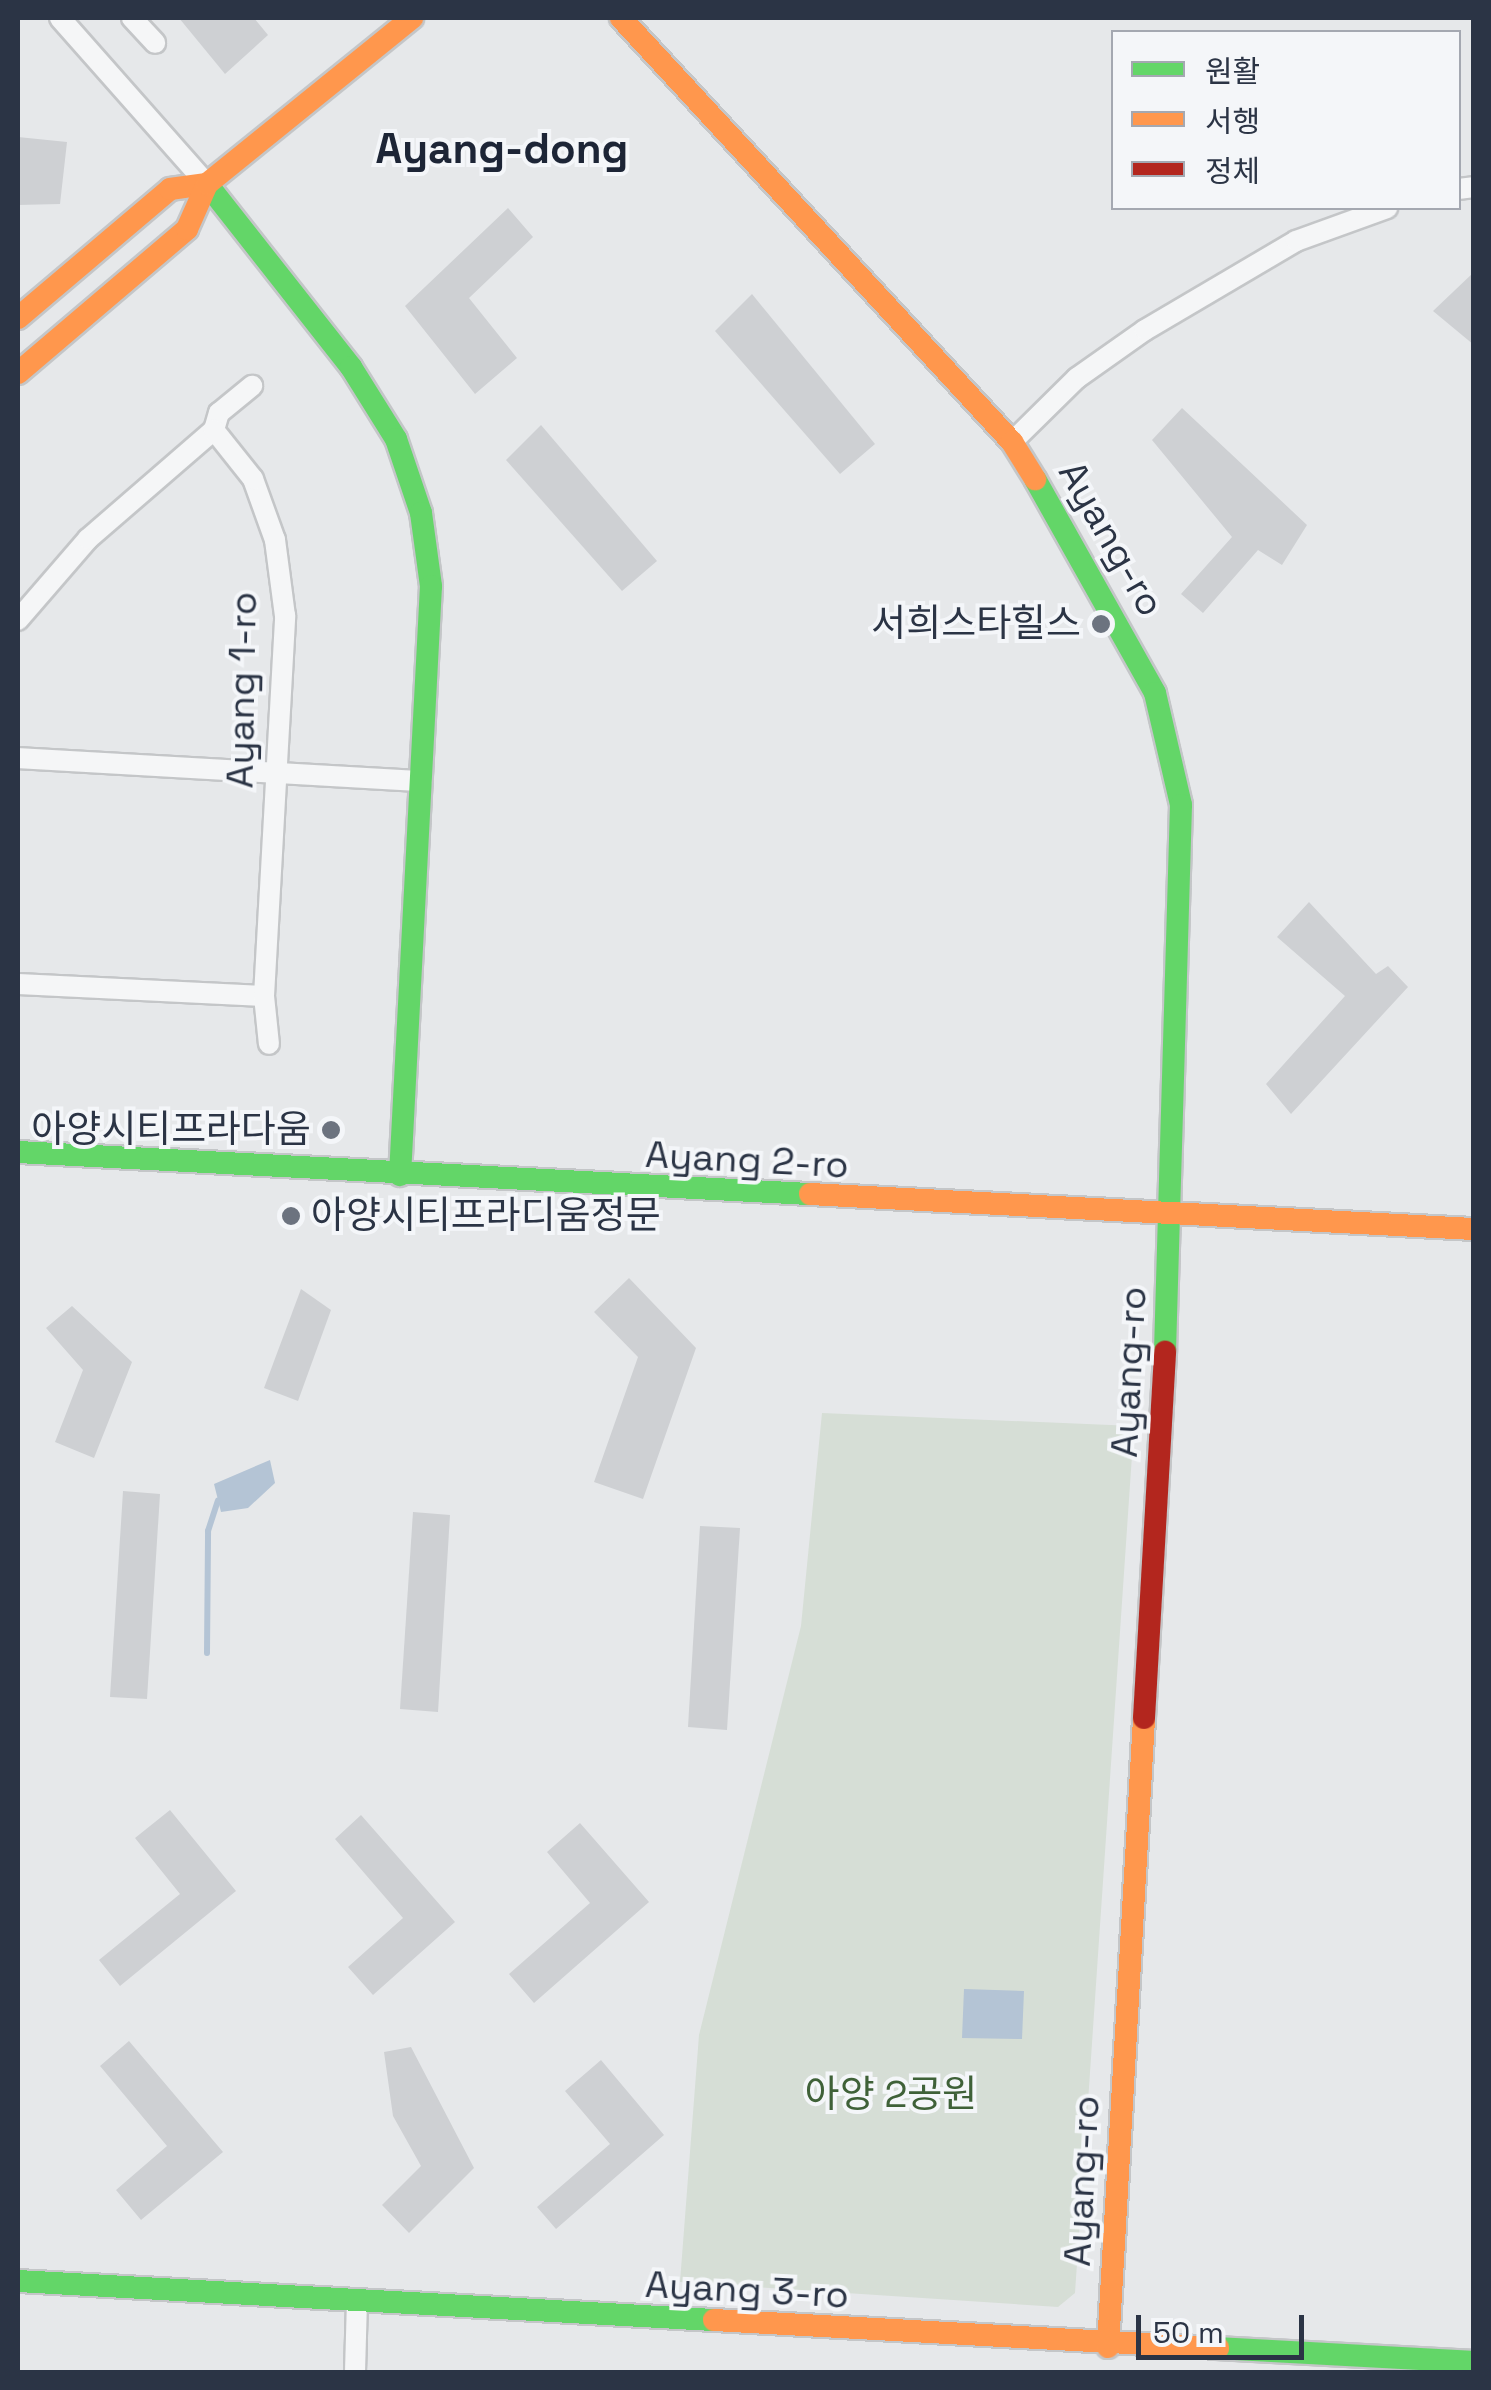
<!DOCTYPE html>
<html>
<head>
<meta charset="utf-8">
<style>
  body { margin:0 }
  #map { position:relative; width:1491px; height:2390px; overflow:hidden; background:#e6e8ea; font-family:"Space Grotesk","Noto Sans KR",sans-serif }
  div>[style] { position:absolute }
  [style*='--x'] { left:calc(var(--x)*1px); top:calc(var(--y)*1px); width:calc(var(--w)*1px); rotate:calc(var(--a)*1deg) }
  .green>* { inset:0; background:#d6ded6 }
  .water>* { inset:0; background:#b4c4d5 }
  .stream>* { height:6px; margin:-3px; padding:0 3px; transform-origin:3px; border-radius:3px; background:#b4c4d5 }
  .building>* { inset:0; background:#ced0d3 }
  .roads { filter:drop-shadow(2px 0 #c4c6c8) drop-shadow(-2px 0 #c4c6c8) drop-shadow(0 2px #c4c6c8) drop-shadow(0 -2px #c4c6c8) }
  .street>* { height:20px; margin:-10px; padding:0 10px; transform-origin:10px; border-radius:10px; background:#f5f6f7 }
  .fast>* { height:22px; margin:-11px; padding:0 11px; transform-origin:11px; border-radius:11px; background:#63d668 }
  .slow>* { height:22px; margin:-11px; padding:0 11px; transform-origin:11px; border-radius:11px; background:#ff974d }
  .jam>* { height:22px; margin:-11px; padding:0 11px; transform-origin:11px; border-radius:11px; background:#b3261e }
  .dots>* { width:28px; height:28px; translate:-50% -50%; box-sizing:border-box; border:5px solid #f4f6f9; border-radius:50% }
  span { translate:-50% -50%; white-space:nowrap; text-align:center; line-height:1.15; -webkit-text-stroke:8px #f4f6f9; paint-order:stroke }
  .street-label { font-size:38px; color:#2b3445 }
  .poi-label { font-size:38px; color:#2b3445 }
  .right { translate:-100% -50%; text-align:right }
  .left { translate:0 -50%; text-align:left }
  .park-label { font-size:38px; color:#3f6138 }
  .quarter-label { font-size:42px; color:#1d2536; font-weight:700 }
  .frame { position:absolute; inset:0; border:20px solid #2b3445; pointer-events:none }
  .legend { position:absolute; left:1111px; top:30px; width:350px; height:180px; box-sizing:border-box; background:#f4f6f9; border:2px solid #a4a8b1; margin:0; padding:12px 18px; list-style:none; font-size:30px; color:#2b3445 }
  .legend li { display:flex; align-items:center; gap:20px; height:50px }
  .legend b { width:50px; border:2px solid #a4a8b1 }
  .scale { position:absolute; left:1136px; top:2315px; width:168px; height:45px; box-sizing:border-box; border:5px solid #2b3445; border-top:0; padding-left:12px; font-size:30px; line-height:35px; white-space:nowrap; color:#2b3445; -webkit-text-stroke:8px #f4f6f9; paint-order:stroke }
</style>
</head>
<body>
<div id="map">
  <div class="green">
    <i style="clip-path:polygon(822px 1413px,1134px 1426px,1075px 2293px,1058px 2307px,680px 2282px,699px 2035px,801px 1626px)"></i>
  </div>
  <div class="water">
    <i style="clip-path:polygon(270px 1460px,275px 1483px,248px 1508px,221px 1512px,214px 1484px)"></i>
    <i style="clip-path:polygon(964px 1989px,1024px 1991px,1022px 2039px,962px 2038px)"></i>
  </div>
  <div class="stream">
    <i style="--x:207;--y:1653;--w:122;--a:-89.5"></i>
    <i style="--x:208;--y:1531;--w:32;--a:-72"></i>
  </div>
  <div class="building">
    <i style="clip-path:polygon(179px 18px,254px 18px,268px 35px,225px 74px)"></i>
    <i style="clip-path:polygon(18px 137px,67px 142px,60px 204px,18px 205px)"></i>
    <i style="clip-path:polygon(508px 208px,533px 237px,469px 298px,517px 358px,475px 394px,405px 306px)"></i>
    <i style="clip-path:polygon(1474px 272px,1474px 345px,1433px 311px)"></i>
    <i style="clip-path:polygon(752px 294px,875px 444px,840px 474px,715px 331px)"></i>
    <i style="clip-path:polygon(1182px 408px,1307px 525px,1282px 565px,1258px 550px,1203px 613px,1181px 594px,1232px 537px,1152px 440px)"></i>
    <i style="clip-path:polygon(541px 425px,657px 561px,622px 591px,506px 460px)"></i>
    <i style="clip-path:polygon(1309px 902px,1376px 974px,1388px 966px,1408px 987px,1291px 1114px,1266px 1084px,1345px 996px,1277px 937px)"></i>
    <i style="clip-path:polygon(629px 1278px,696px 1348px,643px 1499px,594px 1482px,638px 1357px,594px 1312px)"></i>
    <i style="clip-path:polygon(301px 1289px,331px 1310px,298px 1401px,264px 1388px)"></i>
    <i style="clip-path:polygon(72px 1306px,132px 1362px,94px 1458px,55px 1442px,83px 1370px,46px 1328px)"></i>
    <i style="clip-path:polygon(123px 1491px,160px 1494px,147px 1699px,110px 1697px)"></i>
    <i style="clip-path:polygon(413px 1512px,450px 1515px,438px 1712px,400px 1709px)"></i>
    <i style="clip-path:polygon(700px 1526px,740px 1528px,727px 1730px,688px 1727px)"></i>
    <i style="clip-path:polygon(170px 1810px,236px 1891px,120px 1986px,99px 1960px,180px 1894px,135px 1838px)"></i>
    <i style="clip-path:polygon(361px 1815px,455px 1922px,373px 1995px,348px 1967px,403px 1918px,335px 1839px)"></i>
    <i style="clip-path:polygon(580px 1823px,649px 1902px,534px 2003px,509px 1974px,590px 1903px,547px 1852px)"></i>
    <i style="clip-path:polygon(129px 2041px,223px 2152px,141px 2220px,116px 2190px,167px 2146px,100px 2066px)"></i>
    <i style="clip-path:polygon(411px 2047px,474px 2168px,409px 2233px,382px 2205px,421px 2166px,393px 2116px,384px 2052px)"></i>
    <i style="clip-path:polygon(601px 2060px,664px 2135px,556px 2229px,537px 2207px,610px 2144px,565px 2091px)"></i>
  </div>
  <div class="roads">
    <div class="street">
      <i style="--x:60;--y:18;--w:222;--a:48.5"></i>
      <i style="--x:132;--y:18;--w:34;--a:47"></i>
      <i style="--x:1458;--y:189;--w:16;--a:-7"></i>
      <i style="--x:214;--y:430;--w:18;--a:-74"></i>
      <i style="--x:219;--y:413;--w:43;--a:-39.3"></i>
      <i style="--x:1012;--y:442;--w:91;--a:-44.6"></i>
      <i style="--x:1077;--y:378;--w:83;--a:-35.2"></i>
      <i style="--x:1145;--y:330;--w:175;--a:-30.5"></i>
      <i style="--x:1296;--y:241;--w:97;--a:-19.9"></i>
      <i style="--x:18;--y:620;--w:107;--a:-49.2"></i>
      <i style="--x:88;--y:539;--w:167;--a:-40.9"></i>
      <i style="--x:18;--y:758;--w:404;--a:3.3"></i>
      <i style="--x:18;--y:984;--w:246;--a:2.8"></i>
      <i style="--x:264;--y:996;--w:381;--a:-86.8"></i>
      <i style="--x:285;--y:616;--w:77;--a:-97.5"></i>
      <i style="--x:275;--y:540;--w:65;--a:-109.8"></i>
      <i style="--x:253;--y:479;--w:63;--a:-128.5"></i>
      <i style="--x:264;--y:996;--w:48;--a:84.1"></i>
      <i style="--x:355;--y:2372;--w:71;--a:-88.4"></i>
    </div>
    <div class="fast">
      <i style="--x:207;--y:184;--w:233;--a:51.8"></i>
      <i style="--x:351;--y:367;--w:85;--a:58"></i>
      <i style="--x:396;--y:439;--w:78;--a:71.3"></i>
      <i style="--x:421;--y:513;--w:74;--a:82.2"></i>
      <i style="--x:431;--y:586;--w:590;--a:93.01"></i>
      <i style="--x:1035;--y:479;--w:245;--a:60.7"></i>
      <i style="--x:1155;--y:693;--w:115;--a:76.9"></i>
      <i style="--x:1181;--y:805;--w:547;--a:91.68"></i>
      <i style="--x:18;--y:1152;--w:793;--a:3.04"></i>
      <i style="--x:18;--y:2281;--w:697;--a:3.21"></i>
      <i style="--x:1218;--y:2348;--w:256;--a:3.1"></i>
    </div>
    <div class="slow">
      <i style="--x:621;--y:18;--w:577;--a:47.32"></i>
      <i style="--x:1012;--y:442;--w:44;--a:58.1"></i>
      <i style="--x:18;--y:318;--w:199;--a:-40.3"></i>
      <i style="--x:170;--y:189;--w:37;--a:-8"></i>
      <i style="--x:18;--y:373;--w:222;--a:-40.4"></i>
      <i style="--x:187;--y:229;--w:49;--a:-66"></i>
      <i style="--x:207;--y:184;--w:264;--a:-39"></i>
      <i style="--x:810;--y:1194;--w:665;--a:3.02"></i>
      <i style="--x:714;--y:2320;--w:505;--a:3.18"></i>
      <i style="--x:1108;--y:2347;--w:630;--a:-86.72"></i>
    </div>
    <div class="jam">
      <i style="--x:1144;--y:1718;--w:367;--a:-86.7"></i>
    </div>
  </div>
  <div class="dots">
    <i style="left:1101px;top:624px;background:#6c737f"></i>
    <i style="left:331px;top:1130px;background:#6c737f"></i>
    <i style="left:291px;top:1216px;background:#6c737f"></i>
  </div>
  <div class="street-label">
    <span style="left:1111px;top:539px;rotate:60deg">Ayang-ro</span>
    <span style="left:242px;top:690px;rotate:-89deg">Ayang 1-ro</span>
    <span style="left:747px;top:1160px;rotate:3deg">Ayang 2-ro</span>
    <span style="left:1129px;top:1372px;rotate:-87deg">Ayang-ro</span>
    <span style="left:1082px;top:2181px;rotate:-87deg">Ayang-ro</span>
    <span style="left:747px;top:2290px;rotate:3deg">Ayang 3-ro</span>
  </div>
  <div class="poi-label">
    <span class="right" style="left:1081px;top:624px">서희스타힐스</span>
    <span class="right" style="left:311px;top:1130px">아양시티프라다움</span>
    <span class="left" style="left:311px;top:1216px">아양시티프라디움정문</span>
  </div>
  <div class="park-label">
    <span style="left:891px;top:2095px">아양 2공원</span>
  </div>
  <div class="quarter-label">
    <span style="left:502px;top:149px">Ayang-dong</span>
  </div>
  <div class="frame"></div>
  <ul class="legend">
  <li><b style="height:12px;background:#63d668"></b>원활</li>
  <li><b style="height:12px;background:#ff974d"></b>서행</li>
  <li><b style="height:12px;background:#b3261e"></b>정체</li>
  </ul>
  <div class="scale">50 m</div>
</div>
</body>
</html>
